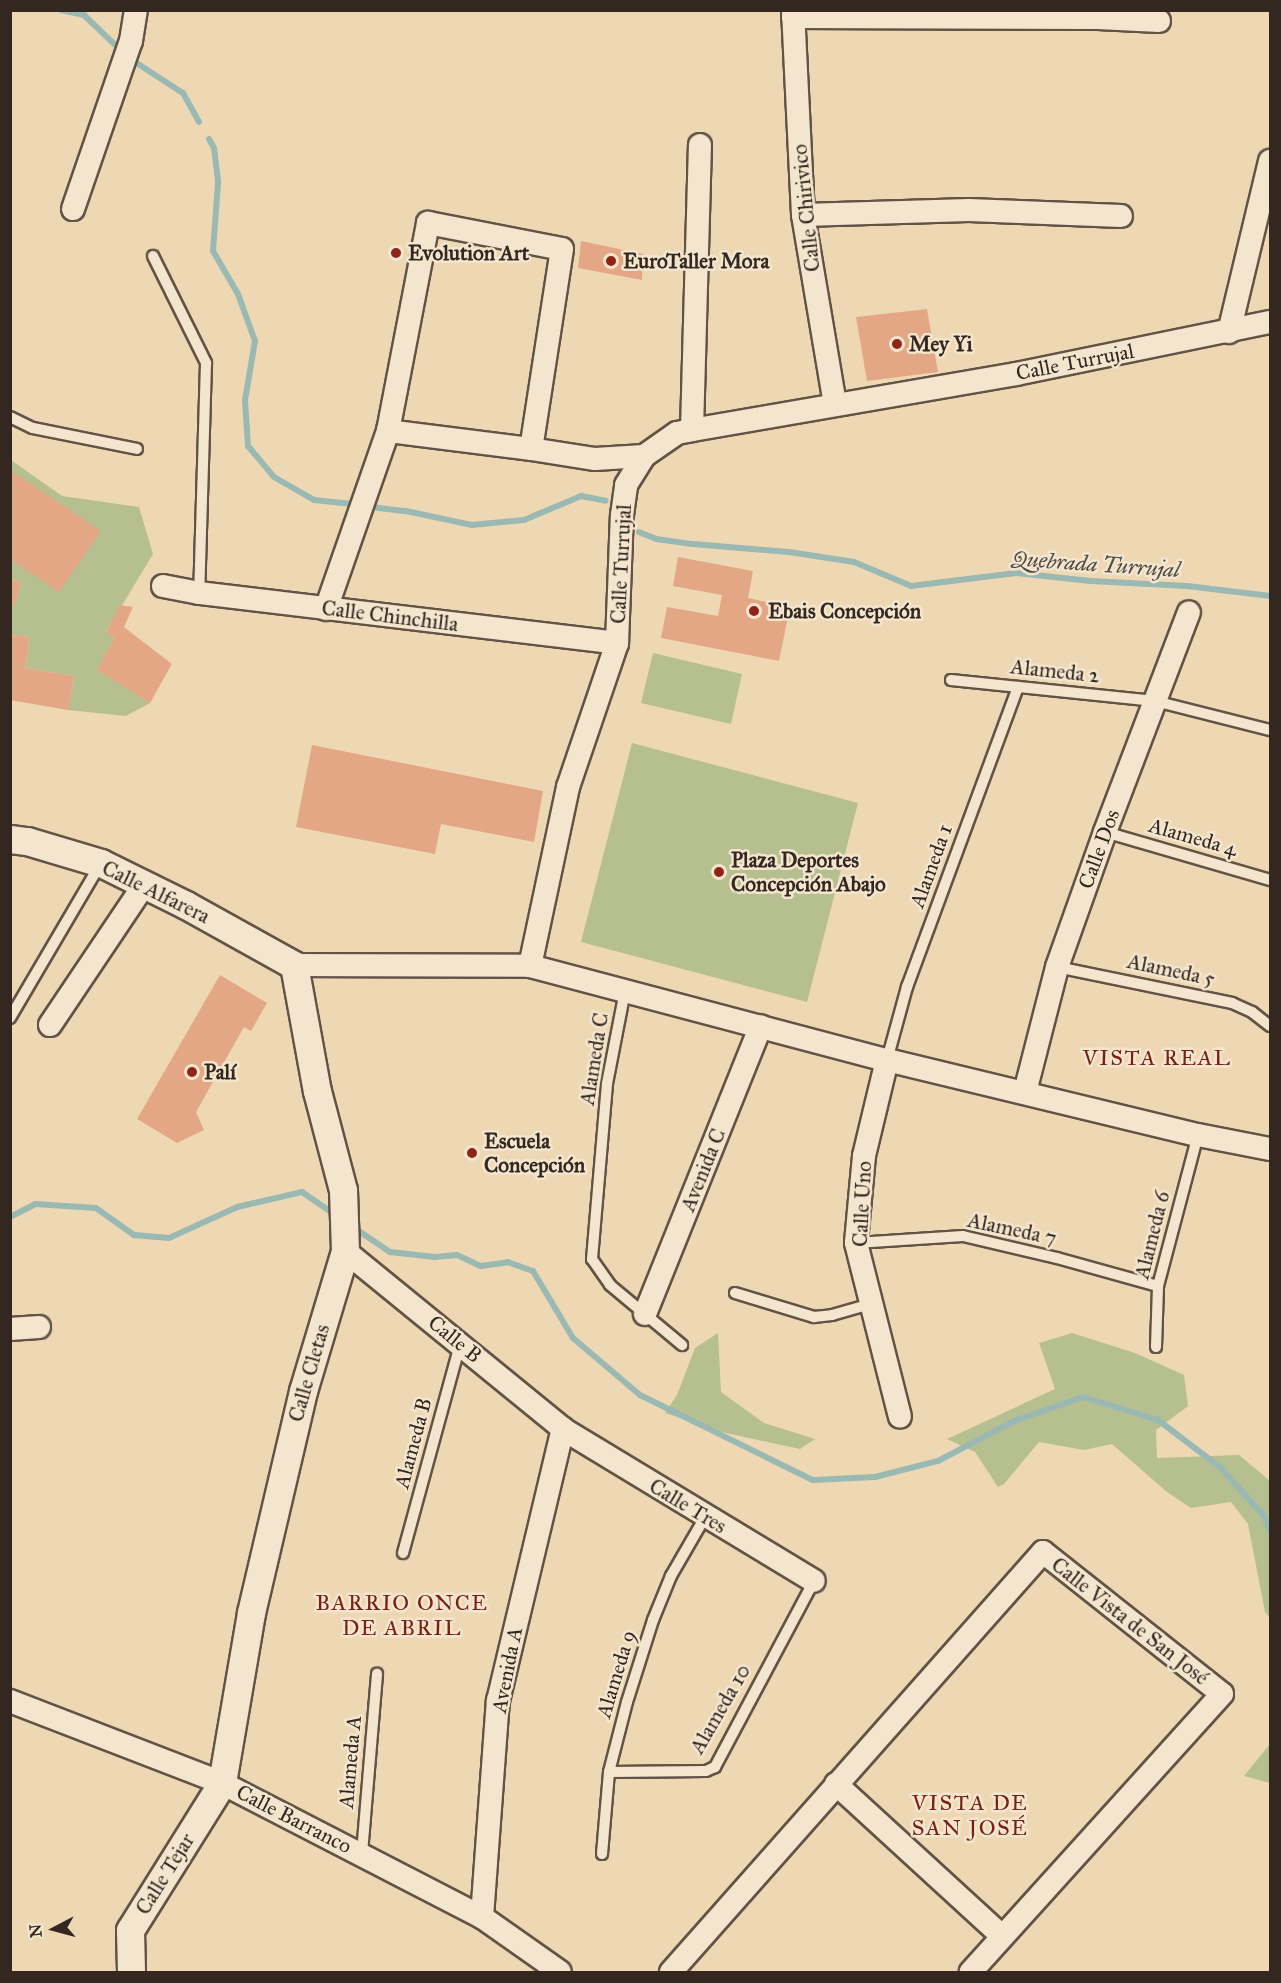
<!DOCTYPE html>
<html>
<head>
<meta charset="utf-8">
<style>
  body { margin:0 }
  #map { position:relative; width:1281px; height:1983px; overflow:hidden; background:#eed8b4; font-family:"IM FELL Great Primer",serif }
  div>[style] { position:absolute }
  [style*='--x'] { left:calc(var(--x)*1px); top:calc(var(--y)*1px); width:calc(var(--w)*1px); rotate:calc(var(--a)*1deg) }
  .green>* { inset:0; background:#b6bf8f }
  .stream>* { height:6px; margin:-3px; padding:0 3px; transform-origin:3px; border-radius:3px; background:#9bb9b3 }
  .building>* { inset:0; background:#e4a785 }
  .roads { filter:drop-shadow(2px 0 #625345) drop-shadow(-2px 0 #625345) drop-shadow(0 2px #625345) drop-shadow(0 -2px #625345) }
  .service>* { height:10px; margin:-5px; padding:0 5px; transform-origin:5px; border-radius:5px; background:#f4e6ce }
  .minor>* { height:22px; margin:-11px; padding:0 11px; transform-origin:11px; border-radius:11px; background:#f4e6ce }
  .tertiary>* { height:27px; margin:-13.5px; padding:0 13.5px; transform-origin:13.5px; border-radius:13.5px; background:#f4e6ce }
  .dots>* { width:16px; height:16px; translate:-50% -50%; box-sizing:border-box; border:3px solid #f4e6ce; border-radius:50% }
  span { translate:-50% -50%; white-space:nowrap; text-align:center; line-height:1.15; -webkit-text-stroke:5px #f4e6ce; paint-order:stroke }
  .street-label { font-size:21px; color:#342720 }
  .poi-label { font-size:21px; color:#342720; font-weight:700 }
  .left { translate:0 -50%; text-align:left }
  .water-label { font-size:22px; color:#4e4c45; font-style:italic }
  .neighbourhood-label { font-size:22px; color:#7a1f14; letter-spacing:1.5px }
  .frame { position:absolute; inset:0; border:12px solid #342720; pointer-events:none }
  .north { position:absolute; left:24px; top:1899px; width:60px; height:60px; -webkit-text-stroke:4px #f4e6ce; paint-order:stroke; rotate:264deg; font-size:16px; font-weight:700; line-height:24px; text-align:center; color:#342720 }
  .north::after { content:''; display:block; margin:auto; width:21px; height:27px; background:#342720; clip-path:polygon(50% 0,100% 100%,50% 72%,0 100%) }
</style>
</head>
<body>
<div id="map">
  <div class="green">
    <i style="clip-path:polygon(11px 460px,62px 496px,139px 507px,153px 554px,106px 632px,114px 638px,98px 669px,150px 703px,126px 716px,68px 710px,74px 676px,25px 668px,30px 637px,11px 635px,11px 604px,15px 605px,21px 583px,11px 579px)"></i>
    <i style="clip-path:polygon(653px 653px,742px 674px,731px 724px,641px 703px)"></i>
    <i style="clip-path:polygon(632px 743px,858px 803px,807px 1002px,581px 942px)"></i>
    <i style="clip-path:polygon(718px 1333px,721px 1392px,764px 1423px,815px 1439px,800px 1449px,726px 1433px,665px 1413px,677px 1395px,695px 1348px)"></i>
    <i style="clip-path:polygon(1072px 1333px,1135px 1353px,1184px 1375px,1188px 1406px,1156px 1430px,1157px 1458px,1239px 1455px,1270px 1481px,1270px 1618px,1265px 1612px,1248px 1524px,1231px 1502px,1191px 1508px,1167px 1492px,1112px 1444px,1084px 1450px,1039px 1442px,1004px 1484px,998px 1487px,975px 1452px,947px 1439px,1055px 1389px,1039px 1343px)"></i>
    <i style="clip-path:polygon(1270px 1744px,1270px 1783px,1244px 1776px)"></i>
  </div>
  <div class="stream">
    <i style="--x:61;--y:10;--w:24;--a:12"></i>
    <i style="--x:84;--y:15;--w:42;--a:44"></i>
    <i style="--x:135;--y:62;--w:57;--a:32.9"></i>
    <i style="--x:183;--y:93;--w:33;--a:61"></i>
    <i style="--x:209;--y:139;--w:10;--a:61"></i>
    <i style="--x:214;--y:148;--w:35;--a:83"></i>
    <i style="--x:218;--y:183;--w:68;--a:94.2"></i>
    <i style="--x:213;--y:251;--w:50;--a:59.8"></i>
    <i style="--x:238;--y:294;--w:50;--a:70.1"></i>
    <i style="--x:255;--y:341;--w:60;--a:99.6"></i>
    <i style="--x:245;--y:400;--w:46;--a:86.3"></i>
    <i style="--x:248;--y:446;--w:40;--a:50"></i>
    <i style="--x:274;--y:477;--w:46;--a:29.9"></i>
    <i style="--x:314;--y:500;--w:36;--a:6"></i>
    <i style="--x:371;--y:507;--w:35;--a:7"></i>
    <i style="--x:406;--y:511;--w:67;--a:12"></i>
    <i style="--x:472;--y:525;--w:52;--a:-5.5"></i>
    <i style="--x:524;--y:520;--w:62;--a:-22.8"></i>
    <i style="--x:581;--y:496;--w:25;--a:11"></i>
    <i style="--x:639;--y:532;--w:18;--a:22"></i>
    <i style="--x:656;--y:539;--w:37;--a:8"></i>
    <i style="--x:693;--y:544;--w:96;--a:4.8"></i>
    <i style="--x:789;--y:552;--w:66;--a:8.7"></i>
    <i style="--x:854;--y:562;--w:62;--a:22.8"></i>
    <i style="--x:911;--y:586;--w:106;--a:-7.1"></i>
    <i style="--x:1016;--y:573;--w:75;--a:6.1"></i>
    <i style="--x:1091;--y:581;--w:96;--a:3"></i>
    <i style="--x:1187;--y:586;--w:84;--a:6.9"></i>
    <i style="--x:10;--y:1217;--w:28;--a:-27"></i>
    <i style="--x:35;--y:1204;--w:61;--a:3.8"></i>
    <i style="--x:96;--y:1208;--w:47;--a:35.4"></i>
    <i style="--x:134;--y:1235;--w:35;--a:5"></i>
    <i style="--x:169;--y:1238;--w:75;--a:-24.5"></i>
    <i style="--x:237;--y:1207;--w:67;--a:-13"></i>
    <i style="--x:302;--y:1192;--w:42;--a:34.4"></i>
    <i style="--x:353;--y:1227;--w:45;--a:34"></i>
    <i style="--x:390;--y:1252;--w:45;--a:6.3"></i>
    <i style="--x:435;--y:1257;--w:22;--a:-5"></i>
    <i style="--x:457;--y:1255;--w:26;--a:25"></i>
    <i style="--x:481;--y:1266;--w:27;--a:-8"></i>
    <i style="--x:508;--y:1262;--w:27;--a:20"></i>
    <i style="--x:533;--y:1271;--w:78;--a:59.2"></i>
    <i style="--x:573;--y:1338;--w:88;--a:40.4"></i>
    <i style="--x:640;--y:1395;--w:193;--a:26.2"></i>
    <i style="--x:813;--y:1480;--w:62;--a:-2.8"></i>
    <i style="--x:875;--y:1477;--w:65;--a:-14.3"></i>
    <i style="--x:938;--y:1461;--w:86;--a:-27.8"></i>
    <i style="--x:1014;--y:1421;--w:73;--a:-19.2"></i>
    <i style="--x:1083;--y:1397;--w:78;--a:17"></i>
    <i style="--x:1158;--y:1420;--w:79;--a:37.3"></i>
    <i style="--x:1221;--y:1468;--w:64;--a:48.1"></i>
    <i style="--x:1264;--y:1516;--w:17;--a:69"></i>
  </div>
  <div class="building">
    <i style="clip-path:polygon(581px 241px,643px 254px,642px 280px,578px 268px)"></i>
    <i style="clip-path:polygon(927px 309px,938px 372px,867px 381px,856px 317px)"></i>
    <i style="clip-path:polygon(10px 470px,101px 531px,59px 592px,10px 559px)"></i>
    <i style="clip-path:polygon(678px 557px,753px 571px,748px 598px,790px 607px,779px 661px,661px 638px,667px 607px,718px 616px,722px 595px,673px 586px)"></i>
    <i style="clip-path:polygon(10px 579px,21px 583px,15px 605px,10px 604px)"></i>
    <i style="clip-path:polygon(120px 605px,133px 607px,124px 627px,172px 664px,150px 703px,97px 670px,114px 638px,106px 633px)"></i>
    <i style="clip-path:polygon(10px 635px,30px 637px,25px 668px,74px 676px,68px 710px,10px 700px)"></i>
    <i style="clip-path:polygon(312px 745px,543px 791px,534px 842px,441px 824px,435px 854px,296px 827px)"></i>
    <i style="clip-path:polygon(220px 975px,267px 1003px,251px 1031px,244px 1027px,196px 1112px,204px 1130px,177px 1143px,137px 1119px)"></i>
  </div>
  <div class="roads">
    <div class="service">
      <i style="--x:153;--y:256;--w:119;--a:63.6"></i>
      <i style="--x:206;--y:363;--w:230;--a:91.7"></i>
      <i style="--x:10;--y:417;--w:25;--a:26"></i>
      <i style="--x:33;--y:428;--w:106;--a:11.4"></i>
      <i style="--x:951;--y:680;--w:205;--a:5.9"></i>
      <i style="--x:1155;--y:701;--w:119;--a:14.2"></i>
      <i style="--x:1105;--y:832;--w:172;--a:16.2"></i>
      <i style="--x:1057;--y:967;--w:179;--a:11.6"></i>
      <i style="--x:1232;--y:1003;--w:22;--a:24"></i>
      <i style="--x:1252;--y:1012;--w:23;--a:38"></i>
      <i style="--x:625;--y:991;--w:95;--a:101"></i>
      <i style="--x:607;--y:1084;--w:176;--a:94.9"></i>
      <i style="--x:592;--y:1259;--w:32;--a:55"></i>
      <i style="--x:610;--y:1285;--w:94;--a:39.8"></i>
      <i style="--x:10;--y:1018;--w:180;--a:-59.6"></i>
      <i style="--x:887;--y:1060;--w:76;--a:-74.7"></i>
      <i style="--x:907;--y:987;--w:320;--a:-69.7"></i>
      <i style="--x:856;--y:1243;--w:107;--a:-3.7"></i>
      <i style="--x:963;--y:1236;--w:97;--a:13.2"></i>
      <i style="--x:1057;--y:1258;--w:105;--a:15.5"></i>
      <i style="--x:735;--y:1293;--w:83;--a:16.9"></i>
      <i style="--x:814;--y:1317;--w:18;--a:-6"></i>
      <i style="--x:832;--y:1315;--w:40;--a:-16"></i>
      <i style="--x:1156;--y:1347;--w:61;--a:-88.1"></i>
      <i style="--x:1158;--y:1286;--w:156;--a:-75.2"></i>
      <i style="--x:403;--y:1553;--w:216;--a:-74.7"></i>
      <i style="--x:609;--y:1772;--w:97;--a:-0.6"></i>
      <i style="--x:706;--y:1771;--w:10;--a:-24"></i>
      <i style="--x:715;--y:1767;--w:211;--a:-62"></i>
      <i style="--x:362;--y:1853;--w:180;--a:-85.2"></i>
      <i style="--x:602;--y:1854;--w:82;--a:-85.1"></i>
      <i style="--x:609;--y:1772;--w:72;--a:-75.6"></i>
      <i style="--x:627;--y:1702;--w:86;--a:-72.4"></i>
      <i style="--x:653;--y:1620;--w:48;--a:-67.8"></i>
      <i style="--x:671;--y:1576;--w:68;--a:-60"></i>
    </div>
    <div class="minor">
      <i style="--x:793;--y:10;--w:205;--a:87.2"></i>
      <i style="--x:803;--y:215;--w:192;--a:80.4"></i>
      <i style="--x:793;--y:17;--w:305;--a:0.2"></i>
      <i style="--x:1098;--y:18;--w:61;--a:2.8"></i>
      <i style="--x:73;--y:209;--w:178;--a:-71"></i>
      <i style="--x:131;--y:41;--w:31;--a:-81"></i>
      <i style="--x:803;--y:215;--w:166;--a:-1.7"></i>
      <i style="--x:969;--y:210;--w:152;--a:2.3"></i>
      <i style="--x:1229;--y:332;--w:176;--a:-76.5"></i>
      <i style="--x:692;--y:430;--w:285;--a:-88.4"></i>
      <i style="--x:388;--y:431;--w:144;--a:7.2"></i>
      <i style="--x:163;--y:586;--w:37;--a:11"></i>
      <i style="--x:199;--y:593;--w:421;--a:6.8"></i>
      <i style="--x:326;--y:609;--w:188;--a:-70.8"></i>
      <i style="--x:388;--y:431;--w:212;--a:-79.1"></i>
      <i style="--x:428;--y:223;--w:136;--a:11"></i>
      <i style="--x:562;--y:249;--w:202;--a:98.8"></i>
      <i style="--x:531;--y:449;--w:65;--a:8.9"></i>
      <i style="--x:595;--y:459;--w:49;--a:-3.5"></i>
      <i style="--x:294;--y:965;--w:236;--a:0.2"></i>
      <i style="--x:530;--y:966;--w:369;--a:14.8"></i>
      <i style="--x:887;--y:1060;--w:320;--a:13.6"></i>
      <i style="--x:1198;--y:1135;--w:73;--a:11"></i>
      <i style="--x:530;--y:966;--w:183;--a:-78"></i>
      <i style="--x:568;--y:787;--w:152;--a:-71.2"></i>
      <i style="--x:617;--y:643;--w:128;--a:-87.8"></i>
      <i style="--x:622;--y:515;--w:30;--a:-82"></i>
      <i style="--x:626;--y:485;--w:34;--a:-58"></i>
      <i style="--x:644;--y:456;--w:40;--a:-34.9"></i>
      <i style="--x:677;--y:433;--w:15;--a:-11"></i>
      <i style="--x:692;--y:430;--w:329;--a:-9.8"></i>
      <i style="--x:1016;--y:374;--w:259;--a:-11.6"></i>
      <i style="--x:50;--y:1025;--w:169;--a:-56.1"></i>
      <i style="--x:887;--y:1060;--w:99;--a:103.5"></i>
      <i style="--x:864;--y:1156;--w:87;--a:95.3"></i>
      <i style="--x:856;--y:1243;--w:179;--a:75.8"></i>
      <i style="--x:1025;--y:1092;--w:129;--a:-75.6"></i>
      <i style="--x:1057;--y:967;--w:143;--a:-70.4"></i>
      <i style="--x:1105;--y:832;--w:235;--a:-69.1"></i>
      <i style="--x:345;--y:1251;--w:281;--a:39.2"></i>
      <i style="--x:563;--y:1429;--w:293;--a:31.2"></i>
      <i style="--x:645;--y:1314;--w:310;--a:-68.1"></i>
      <i style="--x:10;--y:1329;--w:29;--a:-4"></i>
      <i style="--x:10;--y:1701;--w:227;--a:21.1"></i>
      <i style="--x:222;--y:1783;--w:292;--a:27.3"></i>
      <i style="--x:482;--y:1917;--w:95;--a:35.2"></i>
      <i style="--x:836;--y:1784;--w:225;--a:42.5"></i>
      <i style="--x:482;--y:1917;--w:217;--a:-85.8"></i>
      <i style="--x:498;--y:1701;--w:280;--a:-76.6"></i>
      <i style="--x:671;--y:1972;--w:561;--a:-48.47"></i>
      <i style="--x:1043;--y:1552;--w:228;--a:38.4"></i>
      <i style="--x:1222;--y:1694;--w:375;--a:132.1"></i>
    </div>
    <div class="tertiary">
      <i style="--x:10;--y:839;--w:17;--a:7"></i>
      <i style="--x:27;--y:841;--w:77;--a:16.6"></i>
      <i style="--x:101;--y:863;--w:95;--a:26.3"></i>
      <i style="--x:186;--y:905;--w:124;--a:29.1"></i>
      <i style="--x:294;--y:965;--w:128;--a:79.7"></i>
      <i style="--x:317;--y:1091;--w:102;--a:75.3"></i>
      <i style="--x:343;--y:1190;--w:61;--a:88.1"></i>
      <i style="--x:345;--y:1251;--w:146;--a:106.7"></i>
      <i style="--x:303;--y:1391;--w:228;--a:103.2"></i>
      <i style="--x:251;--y:1613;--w:172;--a:99.7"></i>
      <i style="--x:222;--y:1783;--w:173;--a:122"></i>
      <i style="--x:130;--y:1930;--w:42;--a:88.6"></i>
    </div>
  </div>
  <div class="dots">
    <i style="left:396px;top:253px;background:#8f2418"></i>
    <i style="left:611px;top:261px;background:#8f2418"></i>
    <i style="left:897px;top:344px;background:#8f2418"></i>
    <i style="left:754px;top:611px;background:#8f2418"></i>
    <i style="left:719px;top:872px;background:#8f2418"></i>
    <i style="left:192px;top:1072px;background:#8f2418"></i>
    <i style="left:472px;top:1153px;background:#8f2418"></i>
  </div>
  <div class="street-label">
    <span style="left:806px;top:208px;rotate:-96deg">Calle Chirivico</span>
    <span style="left:1075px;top:362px;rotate:-11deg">Calle Turrujal</span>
    <span style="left:621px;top:564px;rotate:-87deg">Calle Turrujal</span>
    <span style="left:390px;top:616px;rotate:7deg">Calle Chinchilla</span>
    <span style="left:1055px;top:671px;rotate:6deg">Alameda 2</span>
    <span style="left:1193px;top:837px;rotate:16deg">Alameda 4</span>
    <span style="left:1099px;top:849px;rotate:-70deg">Calle Dos</span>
    <span style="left:931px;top:866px;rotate:-70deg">Alameda 1</span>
    <span style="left:156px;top:892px;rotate:26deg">Calle Alfarera</span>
    <span style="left:1171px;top:970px;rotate:12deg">Alameda 5</span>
    <span style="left:594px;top:1059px;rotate:-81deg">Alameda C</span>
    <span style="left:703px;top:1170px;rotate:-68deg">Avenida C</span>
    <span style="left:862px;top:1204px;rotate:-87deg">Calle Uno</span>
    <span style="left:1012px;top:1229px;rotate:12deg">Alameda 7</span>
    <span style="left:1152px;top:1235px;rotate:-76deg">Alameda 6</span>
    <span style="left:455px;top:1339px;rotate:39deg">Calle B</span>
    <span style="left:309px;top:1373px;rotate:-74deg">Calle Cletas</span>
    <span style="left:413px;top:1443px;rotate:-75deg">Alameda B</span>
    <span style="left:688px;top:1506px;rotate:31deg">Calle Tres</span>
    <span style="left:1130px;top:1621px;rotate:38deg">Calle Vista de San José</span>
    <span style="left:507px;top:1670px;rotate:-79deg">Avenida A</span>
    <span style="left:616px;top:1674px;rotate:-73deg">Alameda 9</span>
    <span style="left:720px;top:1709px;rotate:-60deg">Alameda 10</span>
    <span style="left:350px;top:1762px;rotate:-85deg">Alameda A</span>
    <span style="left:294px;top:1819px;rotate:27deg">Calle Barranco</span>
    <span style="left:165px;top:1874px;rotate:-58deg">Calle Tejar</span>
  </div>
  <div class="poi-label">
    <span class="left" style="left:408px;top:253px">Evolution Art</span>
    <span class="left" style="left:623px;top:261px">EuroTaller Mora</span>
    <span class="left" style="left:909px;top:344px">Mey Yi</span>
    <span class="left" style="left:768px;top:611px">Ebais Concepción</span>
    <span class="left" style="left:731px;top:872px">Plaza Deportes<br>Concepción Abajo</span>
    <span class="left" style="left:204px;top:1072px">Palí</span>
    <span class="left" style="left:484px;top:1153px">Escuela<br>Concepción</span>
  </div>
  <div class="water-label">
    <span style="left:1096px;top:564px;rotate:4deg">Quebrada Turrujal</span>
  </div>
  <div class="neighbourhood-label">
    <span style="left:1157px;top:1058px">VISTA REAL</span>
    <span style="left:402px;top:1615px">BARRIO ONCE<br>DE ABRIL</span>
    <span style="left:970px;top:1815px">VISTA DE<br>SAN JOSÉ</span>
  </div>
  <div class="frame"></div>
  <div class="north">N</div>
</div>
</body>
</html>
